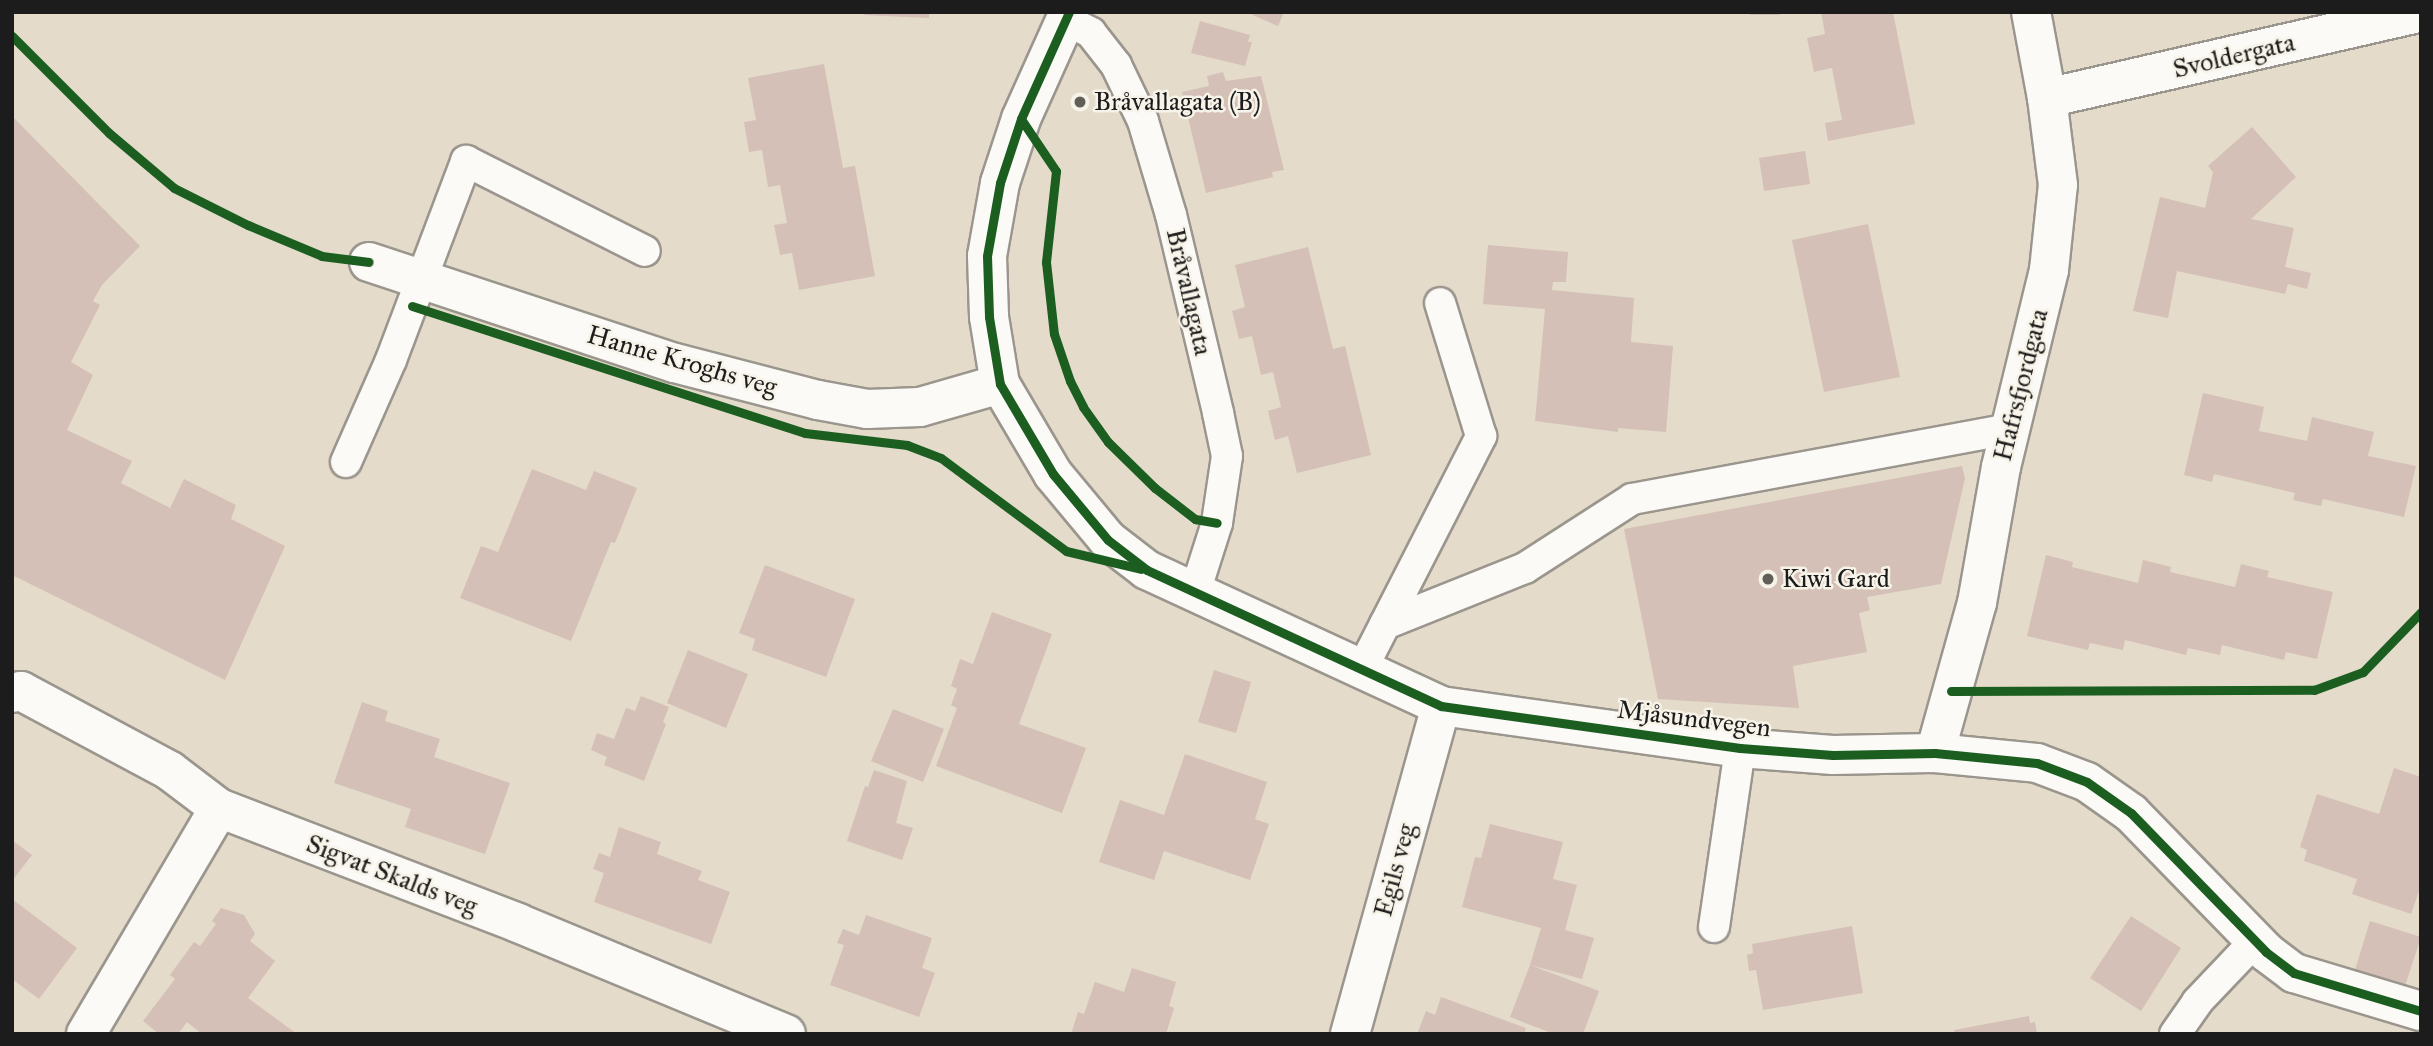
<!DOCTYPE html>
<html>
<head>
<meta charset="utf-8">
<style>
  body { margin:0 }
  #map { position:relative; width:2433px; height:1046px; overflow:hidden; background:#e4dbca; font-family:"IM FELL Great Primer",serif }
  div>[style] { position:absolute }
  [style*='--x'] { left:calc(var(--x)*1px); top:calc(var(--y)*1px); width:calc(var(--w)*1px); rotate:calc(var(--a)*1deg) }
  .building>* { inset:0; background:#d4c0b7 }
  .path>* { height:4.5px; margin-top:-2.25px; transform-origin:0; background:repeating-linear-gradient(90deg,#c5c3bf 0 2px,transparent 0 7px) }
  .roads { filter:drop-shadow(2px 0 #9b968d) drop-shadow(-2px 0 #9b968d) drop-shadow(0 2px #9b968d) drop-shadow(0 -2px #9b968d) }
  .lane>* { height:30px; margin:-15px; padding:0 15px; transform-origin:15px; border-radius:15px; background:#fbfaf7 }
  .street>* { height:38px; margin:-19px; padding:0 19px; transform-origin:19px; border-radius:19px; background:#fbfaf7 }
  .cycleway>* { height:9px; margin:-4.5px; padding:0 4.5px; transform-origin:4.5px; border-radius:4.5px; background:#1b5e20 }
  .dots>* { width:19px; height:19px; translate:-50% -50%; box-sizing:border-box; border:4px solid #f7f3e8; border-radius:50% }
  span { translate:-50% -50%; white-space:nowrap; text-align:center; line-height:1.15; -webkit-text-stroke:5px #f7f3e8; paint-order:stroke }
  .street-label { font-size:26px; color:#1c1c1c }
  .poi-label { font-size:26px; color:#1c1c1c }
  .left { translate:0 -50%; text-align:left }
  .frame { position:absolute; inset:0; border:14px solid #1c1c1c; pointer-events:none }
</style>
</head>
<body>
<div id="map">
  <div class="building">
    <i style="clip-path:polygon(864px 12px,929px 12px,929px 18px,864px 15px)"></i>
    <i style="clip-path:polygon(1246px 12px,1284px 12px,1278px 26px)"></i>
    <i style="clip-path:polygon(1750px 12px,1780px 12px,1780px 15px,1750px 15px)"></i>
    <i style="clip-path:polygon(1821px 12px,1893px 12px,1915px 124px,1828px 141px,1825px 123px,1842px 120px,1832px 68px,1814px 72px,1807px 38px,1825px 34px)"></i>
    <i style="clip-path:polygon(1200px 21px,1250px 35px,1248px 42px,1252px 42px,1245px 66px,1191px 53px)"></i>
    <i style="clip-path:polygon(824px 64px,843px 168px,855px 166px,875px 276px,799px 290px,792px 253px,780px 255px,774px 225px,787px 223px,780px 185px,768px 187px,762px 150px,749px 152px,744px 122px,756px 120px,748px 78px)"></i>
    <i style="clip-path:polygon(1223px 72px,1226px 81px,1261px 76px,1284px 170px,1272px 172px,1273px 177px,1206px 193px,1182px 92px,1209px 86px,1207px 76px)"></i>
    <i style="clip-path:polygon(12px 116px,140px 246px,102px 285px,93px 301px,100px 305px,71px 362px,93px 375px,67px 430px,132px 461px,121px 483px,170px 508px,184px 479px,236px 505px,231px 519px,285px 546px,225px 680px,12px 575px)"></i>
    <i style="clip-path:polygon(2252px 127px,2296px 177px,2251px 219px,2294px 228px,2285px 267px,2311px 273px,2307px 289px,2288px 284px,2285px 294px,2177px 271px,2168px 318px,2133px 311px,2160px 197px,2205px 208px,2213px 172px,2208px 166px)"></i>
    <i style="clip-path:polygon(1805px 151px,1810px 184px,1764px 191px,1759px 158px)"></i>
    <i style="clip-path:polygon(1868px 224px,1900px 377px,1824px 392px,1792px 240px)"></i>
    <i style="clip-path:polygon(1488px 245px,1568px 252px,1566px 282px,1553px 282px,1552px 290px,1634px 298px,1631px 342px,1673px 346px,1666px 432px,1618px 428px,1618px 432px,1535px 421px,1545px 309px,1483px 304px)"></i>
    <i style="clip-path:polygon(1308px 247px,1333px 349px,1345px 346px,1371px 455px,1297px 473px,1288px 436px,1275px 440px,1268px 411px,1281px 407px,1273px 372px,1261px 375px,1252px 336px,1239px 339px,1232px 311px,1245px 307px,1235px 265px)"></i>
    <i style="clip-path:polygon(2203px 393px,2264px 407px,2259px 431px,2307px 441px,2312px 417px,2374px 432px,2368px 456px,2416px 466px,2404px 517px,2323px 499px,2321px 506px,2293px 500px,2295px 493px,2214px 474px,2212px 482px,2184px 475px)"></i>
    <i style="clip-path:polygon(1962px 466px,1965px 478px,1941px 584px,1867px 597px,1870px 610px,1859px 613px,1867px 652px,1793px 666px,1799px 708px,1658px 699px,1624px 529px)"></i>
    <i style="clip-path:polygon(532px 469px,586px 490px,594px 471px,637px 488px,615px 543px,611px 542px,571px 641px,460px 598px,481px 546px,498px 552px)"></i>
    <i style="clip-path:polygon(2046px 555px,2073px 562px,2072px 567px,2138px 583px,2143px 560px,2171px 567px,2170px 572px,2235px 587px,2241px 564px,2269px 571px,2267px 577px,2333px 592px,2317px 659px,2286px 652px,2284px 660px,2222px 645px,2220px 655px,2188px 648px,2186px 655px,2125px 640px,2123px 650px,2090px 643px,2088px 650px,2027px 636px)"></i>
    <i style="clip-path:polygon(765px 565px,855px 599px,826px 677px,752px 650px,755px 639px,739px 633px)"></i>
    <i style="clip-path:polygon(992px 612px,1052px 634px,1019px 724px,1086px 748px,1062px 813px,936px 766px,957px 708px,951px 705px,957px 689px,951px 686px,960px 659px,973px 664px)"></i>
    <i style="clip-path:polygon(688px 650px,748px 674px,726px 728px,667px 703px)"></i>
    <i style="clip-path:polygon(1214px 670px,1251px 682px,1236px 733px,1198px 722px)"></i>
    <i style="clip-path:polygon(641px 696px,669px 707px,663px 722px,666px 724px,644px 781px,604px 765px,607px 757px,591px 750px,597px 733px,614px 739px,626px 708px,635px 711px)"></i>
    <i style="clip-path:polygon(362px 702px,388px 711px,385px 721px,440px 739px,434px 757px,510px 783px,485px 854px,405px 827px,411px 809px,334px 783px)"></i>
    <i style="clip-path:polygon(893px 709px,944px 729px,923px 782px,871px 761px)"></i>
    <i style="clip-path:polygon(1185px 754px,1267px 782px,1255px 819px,1269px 824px,1250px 880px,1164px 851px,1154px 880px,1099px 862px,1120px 800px,1164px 815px)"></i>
    <i style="clip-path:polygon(2394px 768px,2421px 777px,2421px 885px,2411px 914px,2352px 894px,2357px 879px,2304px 861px,2307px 850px,2300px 847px,2317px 794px,2379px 814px)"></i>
    <i style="clip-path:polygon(874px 770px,907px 781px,896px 823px,913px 828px,902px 860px,847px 841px,865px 786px,868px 787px)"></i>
    <i style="clip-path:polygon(1490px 824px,1563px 842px,1553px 879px,1577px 885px,1565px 930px,1594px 938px,1582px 979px,1530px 965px,1541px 928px,1462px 907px,1475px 857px,1481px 858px)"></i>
    <i style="clip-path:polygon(619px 827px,661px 842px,657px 854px,702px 871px,698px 880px,730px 892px,711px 944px,594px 902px,604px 873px,593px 869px,599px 853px,610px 857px)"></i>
    <i style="clip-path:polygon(12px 840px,32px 855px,12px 881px)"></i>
    <i style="clip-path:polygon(12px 899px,77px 948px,39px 999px,12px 979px)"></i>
    <i style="clip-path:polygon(221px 908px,244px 915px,255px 934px,250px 941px,275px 961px,248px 998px,297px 1034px,202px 1034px,187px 1022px,178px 1034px,159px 1034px,143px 1021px,175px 979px,170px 975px,194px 942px,200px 946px,216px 924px,212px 921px)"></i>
    <i style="clip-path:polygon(866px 915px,932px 938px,922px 968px,935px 973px,919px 1017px,830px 985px,844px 945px,837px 943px,843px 929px,859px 935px)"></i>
    <i style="clip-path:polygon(2131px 916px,2181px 948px,2141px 1011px,2090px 978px)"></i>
    <i style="clip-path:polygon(2370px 921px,2421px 937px,2404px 989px,2354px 973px)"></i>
    <i style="clip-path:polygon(1852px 926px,1863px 993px,1763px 1010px,1756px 970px,1749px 971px,1747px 955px,1753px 953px,1752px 944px)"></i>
    <i style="clip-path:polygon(1530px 965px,1599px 991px,1583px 1034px,1554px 1034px,1510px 1017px)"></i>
    <i style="clip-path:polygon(1132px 968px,1176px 982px,1169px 1006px,1174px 1008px,1166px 1034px,1071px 1034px,1078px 1012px,1084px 1014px,1095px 982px,1124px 992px)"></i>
    <i style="clip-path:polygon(1441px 997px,1526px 1028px,1524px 1034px,1417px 1034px,1426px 1011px,1435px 1015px)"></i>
    <i style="clip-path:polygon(2029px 1016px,2030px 1023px,2035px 1022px,2037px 1034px,1955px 1034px,1954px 1030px)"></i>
  </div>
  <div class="path">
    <i style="--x:933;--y:455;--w:117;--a:36"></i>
  </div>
  <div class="roads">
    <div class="lane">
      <i style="--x:1066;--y:20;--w:28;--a:27"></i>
      <i style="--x:1091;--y:33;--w:41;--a:52"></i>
      <i style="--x:1116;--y:65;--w:62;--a:64.3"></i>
      <i style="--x:1143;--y:121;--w:98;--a:73.4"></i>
      <i style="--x:1171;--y:215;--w:204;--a:76.6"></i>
      <i style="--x:1218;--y:413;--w:44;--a:78.2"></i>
      <i style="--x:1227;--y:456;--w:68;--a:98.5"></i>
      <i style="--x:1217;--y:523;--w:72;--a:107.7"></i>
      <i style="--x:346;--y:462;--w:111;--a:-66.2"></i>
      <i style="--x:391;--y:360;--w:213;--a:-69.3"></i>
      <i style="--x:466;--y:161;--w:200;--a:26.7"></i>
      <i style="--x:1385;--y:624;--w:151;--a:-21.8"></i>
      <i style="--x:1525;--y:568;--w:127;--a:-32.8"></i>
      <i style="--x:1632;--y:499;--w:384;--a:-10.5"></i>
      <i style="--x:1362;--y:669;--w:262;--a:-62.9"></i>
      <i style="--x:1481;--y:436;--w:139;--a:-107.1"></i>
      <i style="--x:1714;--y:927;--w:181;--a:-81.7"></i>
      <i style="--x:2175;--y:1034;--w:39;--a:-55"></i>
      <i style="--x:2197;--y:1002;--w:84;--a:-46.4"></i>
    </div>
    <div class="street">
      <i style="--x:1069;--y:12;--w:117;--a:114.2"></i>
      <i style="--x:1021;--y:119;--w:67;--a:108.2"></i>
      <i style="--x:1000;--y:183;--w:74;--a:100.1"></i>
      <i style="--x:987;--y:256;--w:61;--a:88.1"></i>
      <i style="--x:989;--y:317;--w:68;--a:80.7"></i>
      <i style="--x:1000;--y:384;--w:104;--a:59.5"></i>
      <i style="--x:1053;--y:474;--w:86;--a:50.2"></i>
      <i style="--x:1108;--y:540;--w:49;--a:37.6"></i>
      <i style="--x:1147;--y:570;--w:324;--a:24.8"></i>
      <i style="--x:1441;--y:706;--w:302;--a:8"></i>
      <i style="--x:1740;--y:748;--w:93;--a:4.3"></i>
      <i style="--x:1833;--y:755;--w:102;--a:-1.1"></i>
      <i style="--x:1935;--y:753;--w:102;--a:5.6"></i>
      <i style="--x:2037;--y:763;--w:53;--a:20.8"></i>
      <i style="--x:2087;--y:782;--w:54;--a:35.2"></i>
      <i style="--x:2131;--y:813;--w:194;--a:45.8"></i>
      <i style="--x:2266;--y:952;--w:35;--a:37"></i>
      <i style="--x:2294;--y:973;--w:133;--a:16.7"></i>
      <i style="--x:2047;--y:98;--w:384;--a:-12.9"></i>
      <i style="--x:369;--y:262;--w:322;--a:18.3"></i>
      <i style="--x:675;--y:363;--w:148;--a:14.5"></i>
      <i style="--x:818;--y:400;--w:50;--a:10.4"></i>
      <i style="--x:867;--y:409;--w:53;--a:-2.2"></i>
      <i style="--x:920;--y:407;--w:83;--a:-16"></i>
      <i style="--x:12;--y:693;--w:9;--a:-13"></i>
      <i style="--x:21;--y:691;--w:169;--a:28.2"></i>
      <i style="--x:170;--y:771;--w:61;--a:37.1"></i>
      <i style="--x:219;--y:808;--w:320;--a:21"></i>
      <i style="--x:518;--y:923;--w:290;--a:22.5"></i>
      <i style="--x:1935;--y:753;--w:156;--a:-74.4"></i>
      <i style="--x:1977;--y:603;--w:138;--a:-80"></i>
      <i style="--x:2001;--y:467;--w:203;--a:-76.3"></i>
      <i style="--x:2049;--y:270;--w:85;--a:-84"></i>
      <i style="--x:2058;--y:185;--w:88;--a:-97.2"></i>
      <i style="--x:2047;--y:98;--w:87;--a:-100.5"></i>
      <i style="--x:86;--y:1034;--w:262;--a:-59.5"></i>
      <i style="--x:1350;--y:1034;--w:340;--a:-74.5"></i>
    </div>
  </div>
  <div class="cycleway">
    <i style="--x:1069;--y:12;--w:117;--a:114.2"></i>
    <i style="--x:1021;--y:119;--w:67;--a:108.2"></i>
    <i style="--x:1000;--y:183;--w:74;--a:100.1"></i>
    <i style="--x:987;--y:256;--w:61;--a:88.1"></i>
    <i style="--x:989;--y:317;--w:68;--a:80.7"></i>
    <i style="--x:1000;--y:384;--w:104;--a:59.5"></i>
    <i style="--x:1053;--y:474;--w:86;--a:50.2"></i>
    <i style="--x:1108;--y:540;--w:49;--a:37.6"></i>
    <i style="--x:1147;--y:570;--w:324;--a:24.8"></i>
    <i style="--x:1441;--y:706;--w:302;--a:8"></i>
    <i style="--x:1740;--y:748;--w:93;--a:4.3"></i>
    <i style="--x:1833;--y:755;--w:102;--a:-1.1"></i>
    <i style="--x:1935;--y:753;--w:102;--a:5.6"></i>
    <i style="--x:2037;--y:763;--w:53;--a:20.8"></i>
    <i style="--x:2087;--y:782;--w:54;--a:35.2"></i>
    <i style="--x:2131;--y:813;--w:194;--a:45.8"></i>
    <i style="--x:2266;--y:952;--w:35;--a:37"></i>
    <i style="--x:2294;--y:973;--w:133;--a:16.7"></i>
    <i style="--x:12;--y:36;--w:137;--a:45"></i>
    <i style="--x:109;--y:133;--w:85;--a:40.2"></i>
    <i style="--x:174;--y:188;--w:83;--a:26.6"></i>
    <i style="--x:248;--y:225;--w:80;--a:22.7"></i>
    <i style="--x:322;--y:256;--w:47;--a:7.3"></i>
    <i style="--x:1021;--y:119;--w:63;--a:56.1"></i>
    <i style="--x:1056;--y:171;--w:92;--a:96.3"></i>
    <i style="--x:1046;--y:262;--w:72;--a:83.7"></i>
    <i style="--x:1054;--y:334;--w:50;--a:71.2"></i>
    <i style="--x:1070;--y:381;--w:29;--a:63"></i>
    <i style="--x:1083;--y:407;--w:43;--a:54.5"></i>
    <i style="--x:1108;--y:442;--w:66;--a:44.4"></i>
    <i style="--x:1155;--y:488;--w:51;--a:37.8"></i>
    <i style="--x:1195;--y:519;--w:22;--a:10"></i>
    <i style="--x:412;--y:306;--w:413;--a:17.9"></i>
    <i style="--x:805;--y:433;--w:103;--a:6.7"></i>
    <i style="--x:907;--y:445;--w:36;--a:21"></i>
    <i style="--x:941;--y:458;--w:156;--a:36.6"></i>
    <i style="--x:1066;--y:551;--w:77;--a:13.5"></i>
    <i style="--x:1951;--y:691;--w:363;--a:-0.2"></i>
    <i style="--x:2314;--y:690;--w:52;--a:-20.2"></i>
    <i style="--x:2363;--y:672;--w:83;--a:-46"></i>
  </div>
  <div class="dots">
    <i style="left:1080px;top:102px;background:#625f59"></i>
    <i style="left:1768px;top:579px;background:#625f59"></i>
  </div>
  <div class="street-label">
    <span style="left:2234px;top:56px;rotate:-13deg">Svoldergata</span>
    <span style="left:1189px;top:292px;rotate:77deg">Bråvallagata</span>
    <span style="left:682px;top:361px;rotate:16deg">Hanne Kroghs veg</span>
    <span style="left:2021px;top:385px;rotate:-76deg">Hafrsfjordgata</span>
    <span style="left:1694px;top:719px;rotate:7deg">Mjåsundvegen</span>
    <span style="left:1395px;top:870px;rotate:-75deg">Egils veg</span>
    <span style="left:392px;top:875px;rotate:21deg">Sigvat Skalds veg</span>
  </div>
  <div class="poi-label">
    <span class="left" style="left:1094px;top:102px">Bråvallagata (B)</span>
    <span class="left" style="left:1782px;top:579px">Kiwi Gard</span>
  </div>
  <div class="frame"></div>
</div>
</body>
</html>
